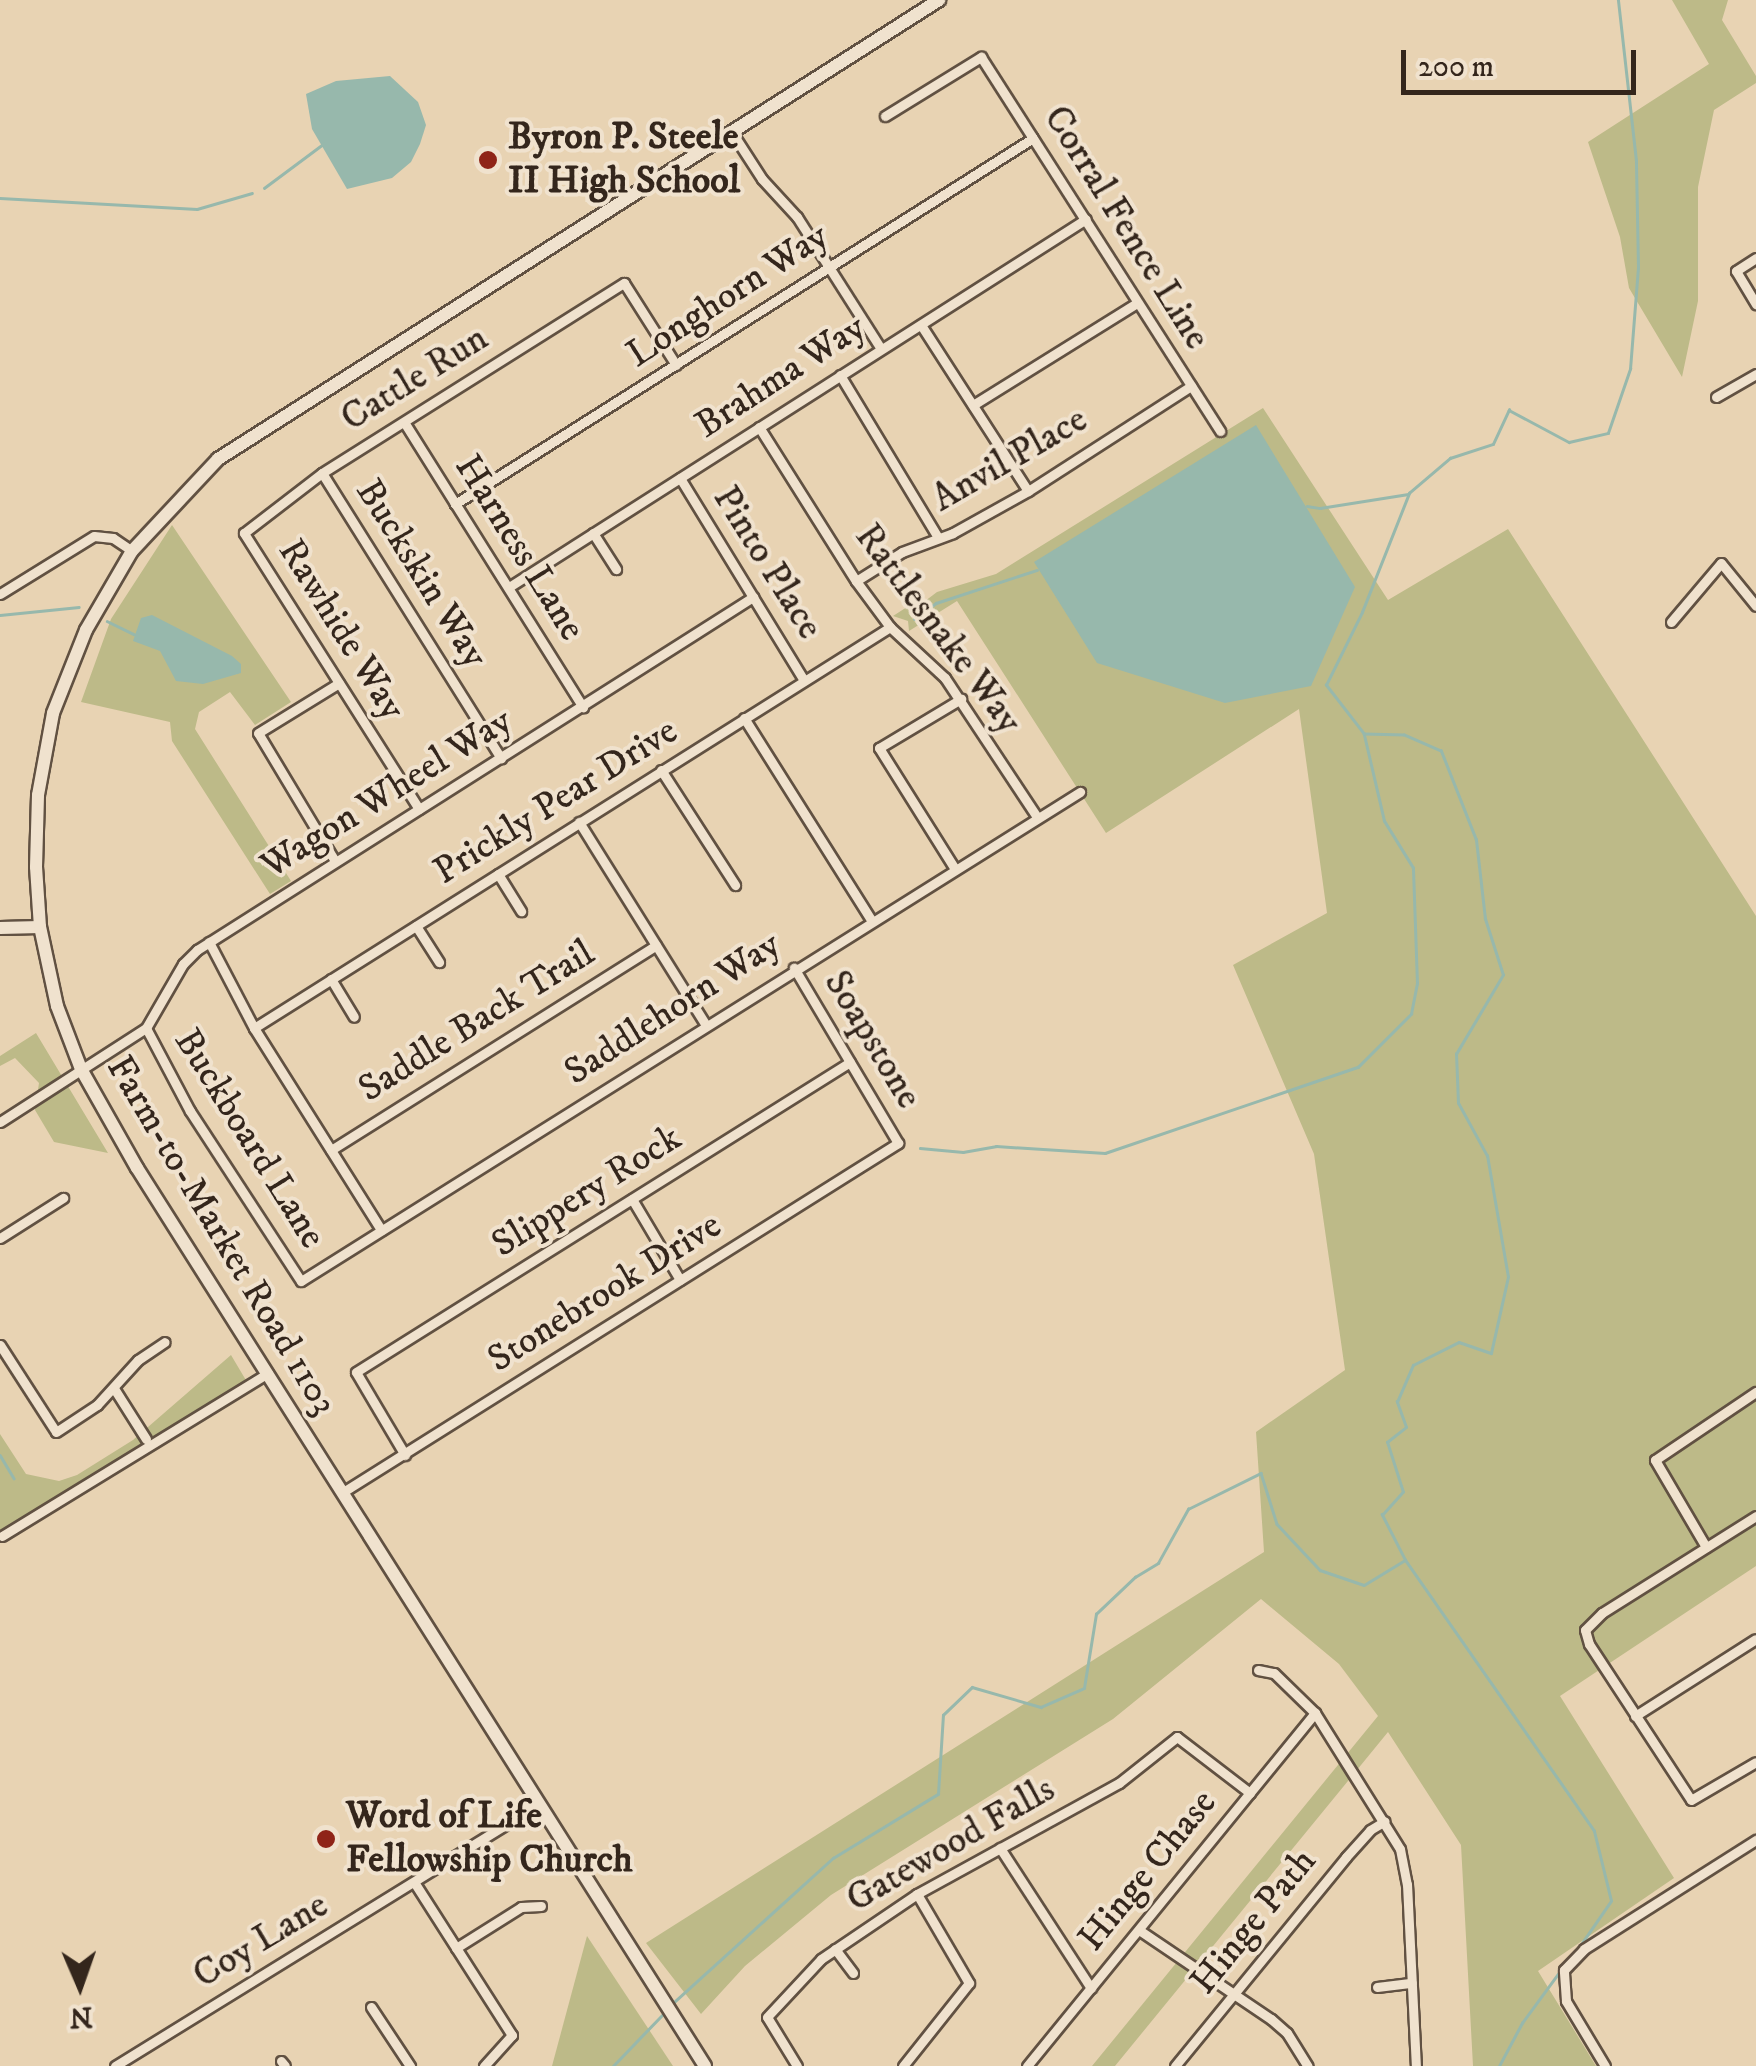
<!DOCTYPE html>
<html>
<head>
<meta charset="utf-8">
<style>
  body { margin:0 }
  #map { position:relative; width:1756px; height:2066px; overflow:hidden; background:#e8d3b3; font-family:"IM FELL DW Pica",serif }
  div>[style] { position:absolute }
  [style*='--x'] { left:calc(var(--x)*1px); top:calc(var(--y)*1px); width:calc(var(--w)*1px); rotate:calc(var(--a)*1deg) }
  .green>* { inset:0; background:#bdba88 }
  .water>* { inset:0; background:#97b8ac }
  .stream>* { height:2.5px; margin:-1.25px; padding:0 1.25px; transform-origin:1.25px; border-radius:1.25px; background:#97b8ac }
  .roads { filter:drop-shadow(2px 0 #615142) drop-shadow(-2px 0 #615142) drop-shadow(0 2px #615142) drop-shadow(0 -2px #615142) }
  .minor>* { height:9px; margin:-4.5px; padding:0 4.5px; transform-origin:4.5px; border-radius:4.5px; background:#f0e2ce }
  .secondary>* { height:12px; margin:-6px; padding:0 6px; transform-origin:6px; border-radius:6px; background:#f0e2ce }
  .dots>* { width:28px; height:28px; translate:-50% -50%; box-sizing:border-box; border:5px solid #f0e2ce; border-radius:50% }
  span { translate:-50% -50%; white-space:nowrap; text-align:center; line-height:1.15; -webkit-text-stroke:8px #f0e2ce; paint-order:stroke }
  .poi-label { font-size:38px; color:#34261c; font-weight:700 }
  .left { translate:0 -50%; text-align:left }
  .street-label { font-size:38px; color:#34261c }
  .north { position:absolute; left:30px; top:1936px; width:100px; height:100px; -webkit-text-stroke:8px #f0e2ce; paint-order:stroke; rotate:178deg; font-size:28px; font-weight:700; line-height:40px; text-align:center; color:#34261c }
  .north::after { content:''; display:block; margin:auto; width:35px; height:45px; background:#34261c; clip-path:polygon(50% 0,100% 100%,50% 72%,0 100%) }
  .scale { position:absolute; left:1401px; top:50px; width:235px; height:45px; box-sizing:border-box; border:5px solid #34261c; border-top:0; padding-left:12px; font-size:30px; line-height:35px; white-space:nowrap; color:#34261c; -webkit-text-stroke:8px #f0e2ce; paint-order:stroke }
</style>
</head>
<body>
<div id="map">
  <div class="green">
    <i style="clip-path:polygon(1672px 0,1728px 0,1722px 20px,1756px 76px,1756px 83px,1714px 110px,1698px 187px,1698px 301px,1682px 377px,1629px 288px,1620px 237px,1588px 142px,1709px 64px)"></i>
    <i style="clip-path:polygon(1263px 408px,1388px 600px,1508px 529px,1756px 916px,1756px 1566px,1560px 1696px,1674px 1878px,1538px 1971px,1596px 2066px,1473px 2066px,1461px 1845px,1388px 1732px,1115px 2066px,1092px 2066px,1378px 1716px,1339px 1664px,1261px 1599px,1113px 1719px,831px 1895px,745px 1966px,701px 2014px,646px 1943px,1264px 1552px,1256px 1432px,1345px 1370px,1314px 1154px,1233px 965px,1327px 913px,1299px 709px,1106px 833px,957px 601px,909px 631px,908px 621px,893px 616px,907px 607px,912px 611px,937px 592px,996px 574px)"></i>
    <i style="clip-path:polygon(172px 525px,291px 702px,255px 725px,230px 692px,199px 712px,195px 729px,291px 881px,270px 894px,172px 741px,170px 722px,81px 702px,111px 619px)"></i>
    <i style="clip-path:polygon(36px 1033px,108px 1153px,54px 1142px,35px 1110px,39px 1083px,15px 1058px,0 1066px,0 1056px)"></i>
    <i style="clip-path:polygon(231px 1355px,247px 1382px,0 1531px,0 1434px,26px 1474px,59px 1481px,77px 1475px,133px 1440px)"></i>
    <i style="clip-path:polygon(587px 1936px,673px 2066px,552px 2066px)"></i>
  </div>
  <div class="water">
    <i style="clip-path:polygon(390px 76px,418px 102px,426px 125px,420px 144px,411px 162px,392px 178px,347px 189px,312px 129px,306px 94px,336px 81px)"></i>
    <i style="clip-path:polygon(1256px 425px,1355px 587px,1311px 686px,1225px 703px,1097px 663px,1034px 562px)"></i>
    <i style="clip-path:polygon(152px 615px,232px 656px,241px 664px,241px 673px,203px 684px,176px 681px,160px 651px,133px 641px,141px 618px)"></i>
  </div>
  <div class="stream">
    <i style="--x:264;--y:188;--w:74;--a:-36.7"></i>
    <i style="--x:0;--y:198;--w:197;--a:3.2"></i>
    <i style="--x:197;--y:209;--w:57;--a:-16.2"></i>
    <i style="--x:1307;--y:506;--w:13;--a:9"></i>
    <i style="--x:1320;--y:508;--w:89;--a:-9"></i>
    <i style="--x:0;--y:615;--w:79;--a:-5.8"></i>
    <i style="--x:914;--y:619;--w:27;--a:-36"></i>
    <i style="--x:936;--y:603;--w:106;--a:-18.1"></i>
    <i style="--x:107;--y:621;--w:30;--a:26"></i>
    <i style="--x:920;--y:1148;--w:43;--a:5.3"></i>
    <i style="--x:963;--y:1152;--w:34;--a:-10"></i>
    <i style="--x:996;--y:1146;--w:109;--a:3.7"></i>
    <i style="--x:1105;--y:1153;--w:267;--a:-18.8"></i>
    <i style="--x:1358;--y:1067;--w:75;--a:-45"></i>
    <i style="--x:1411;--y:1014;--w:31;--a:-79"></i>
    <i style="--x:1417;--y:984;--w:116;--a:-92"></i>
    <i style="--x:1413;--y:868;--w:55;--a:-121.7"></i>
    <i style="--x:1384;--y:821;--w:88;--a:-103.1"></i>
    <i style="--x:0;--y:1455;--w:27;--a:59"></i>
    <i style="--x:1575;--y:1953;--w:63;--a:-55.3"></i>
    <i style="--x:1611;--y:1901;--w:72;--a:-103.7"></i>
    <i style="--x:1594;--y:1831;--w:330;--a:-124.9"></i>
    <i style="--x:1405;--y:1560;--w:51;--a:-117.1"></i>
    <i style="--x:1382;--y:1515;--w:31;--a:-48"></i>
    <i style="--x:1403;--y:1492;--w:52;--a:-107.7"></i>
    <i style="--x:1387;--y:1442;--w:24;--a:-38"></i>
    <i style="--x:1406;--y:1427;--w:27;--a:-110"></i>
    <i style="--x:1397;--y:1402;--w:40;--a:-66.6"></i>
    <i style="--x:1413;--y:1365;--w:51;--a:-26.6"></i>
    <i style="--x:1459;--y:1342;--w:34;--a:19"></i>
    <i style="--x:1491;--y:1353;--w:78;--a:-77.4"></i>
    <i style="--x:1508;--y:1277;--w:123;--a:-99.8"></i>
    <i style="--x:1487;--y:1156;--w:60;--a:-118.7"></i>
    <i style="--x:1458;--y:1103;--w:49;--a:-92.3"></i>
    <i style="--x:1456;--y:1054;--w:92;--a:-59.3"></i>
    <i style="--x:1503;--y:975;--w:59;--a:-107.8"></i>
    <i style="--x:1485;--y:919;--w:80;--a:-96.5"></i>
    <i style="--x:1476;--y:840;--w:96;--a:-111.5"></i>
    <i style="--x:1441;--y:751;--w:40;--a:-156.6"></i>
    <i style="--x:1404;--y:735;--w:40;--a:-178.6"></i>
    <i style="--x:1364;--y:734;--w:62;--a:-127.8"></i>
    <i style="--x:1326;--y:685;--w:81;--a:-63.7"></i>
    <i style="--x:1362;--y:612;--w:128;--a:-68.4"></i>
    <i style="--x:1409;--y:493;--w:54;--a:-40.5"></i>
    <i style="--x:1450;--y:458;--w:45;--a:-18"></i>
    <i style="--x:1493;--y:444;--w:38;--a:-65"></i>
    <i style="--x:1509;--y:410;--w:68;--a:28.1"></i>
    <i style="--x:1569;--y:442;--w:40;--a:-13"></i>
    <i style="--x:1608;--y:433;--w:68;--a:-71"></i>
    <i style="--x:1630;--y:369;--w:101;--a:-85.5"></i>
    <i style="--x:1638;--y:268;--w:107;--a:-91.1"></i>
    <i style="--x:1636;--y:161;--w:162;--a:-96.4"></i>
    <i style="--x:673;--y:2003;--w:216;--a:-42.2"></i>
    <i style="--x:833;--y:1858;--w:123;--a:-31.4"></i>
    <i style="--x:938;--y:1794;--w:79;--a:-86.4"></i>
    <i style="--x:943;--y:1715;--w:40;--a:-44"></i>
    <i style="--x:972;--y:1687;--w:72;--a:16.2"></i>
    <i style="--x:1041;--y:1707;--w:47;--a:-23.8"></i>
    <i style="--x:1084;--y:1688;--w:75;--a:-80.8"></i>
    <i style="--x:1096;--y:1614;--w:54;--a:-43.5"></i>
    <i style="--x:1135;--y:1577;--w:27;--a:-31"></i>
    <i style="--x:1158;--y:1563;--w:62;--a:-60.9"></i>
    <i style="--x:1188;--y:1509;--w:81;--a:-26.3"></i>
    <i style="--x:1261;--y:1473;--w:53;--a:72.6"></i>
    <i style="--x:1277;--y:1524;--w:63;--a:46.9"></i>
    <i style="--x:1320;--y:1570;--w:46;--a:18.8"></i>
    <i style="--x:1364;--y:1585;--w:48;--a:-31.4"></i>
    <i style="--x:613;--y:2066;--w:72;--a:-46.1"></i>
    <i style="--x:1499;--y:2066;--w:49;--a:-61.9"></i>
    <i style="--x:1522;--y:2023;--w:64;--a:-53.8"></i>
  </div>
  <div class="roads">
    <div class="minor">
      <i style="--x:885;--y:116;--w:113;--a:-31.6"></i>
      <i style="--x:981;--y:57;--w:444;--a:57.4"></i>
      <i style="--x:731;--y:131;--w:57;--a:57.1"></i>
      <i style="--x:762;--y:179;--w:52;--a:47.4"></i>
      <i style="--x:797;--y:217;--w:156;--a:57.5"></i>
      <i style="--x:1756;--y:258;--w:24;--a:147"></i>
      <i style="--x:1736;--y:271;--w:39;--a:59"></i>
      <i style="--x:921;--y:325;--w:197;--a:57.2"></i>
      <i style="--x:840;--y:375;--w:188;--a:58.9"></i>
      <i style="--x:1716;--y:397;--w:46;--a:-29.9"></i>
      <i style="--x:973;--y:405;--w:193;--a:-31.9"></i>
      <i style="--x:404;--y:422;--w:337;--a:57.9"></i>
      <i style="--x:759;--y:427;--w:182;--a:57.8"></i>
      <i style="--x:856;--y:581;--w:57;--a:53.5"></i>
      <i style="--x:890;--y:627;--w:75;--a:42.8"></i>
      <i style="--x:945;--y:678;--w:167;--a:56.5"></i>
      <i style="--x:322;--y:473;--w:337;--a:57.9"></i>
      <i style="--x:680;--y:478;--w:237;--a:58.5"></i>
      <i style="--x:455;--y:504;--w:684;--a:-32.34"></i>
      <i style="--x:593;--y:533;--w:43;--a:57.4"></i>
      <i style="--x:856;--y:581;--w:54;--a:-32.2"></i>
      <i style="--x:902;--y:552;--w:54;--a:-20.4"></i>
      <i style="--x:953;--y:533;--w:86;--a:-29.2"></i>
      <i style="--x:1028;--y:491;--w:194;--a:-32.8"></i>
      <i style="--x:509;--y:587;--w:684;--a:-32.53"></i>
      <i style="--x:0;--y:594;--w:110;--a:-31.7"></i>
      <i style="--x:94;--y:536;--w:19;--a:6"></i>
      <i style="--x:113;--y:538;--w:23;--a:34"></i>
      <i style="--x:1671;--y:622;--w:77;--a:-49.7"></i>
      <i style="--x:1721;--y:563;--w:55;--a:50.9"></i>
      <i style="--x:744;--y:718;--w:239;--a:57.8"></i>
      <i style="--x:661;--y:770;--w:137;--a:57.2"></i>
      <i style="--x:419;--y:809;--w:327;--a:-122.4"></i>
      <i style="--x:244;--y:533;--w:98;--a:-37.6"></i>
      <i style="--x:322;--y:473;--w:357;--a:-32.2"></i>
      <i style="--x:624;--y:283;--w:97;--a:57.6"></i>
      <i style="--x:579;--y:822;--w:239;--a:58"></i>
      <i style="--x:335;--y:861;--w:149;--a:-121"></i>
      <i style="--x:258;--y:733;--w:95;--a:-31.7"></i>
      <i style="--x:955;--y:869;--w:143;--a:-122.1"></i>
      <i style="--x:879;--y:748;--w:96;--a:-30.9"></i>
      <i style="--x:498;--y:874;--w:44;--a:58.1"></i>
      <i style="--x:416;--y:926;--w:43;--a:57.4"></i>
      <i style="--x:209;--y:942;--w:97;--a:62.4"></i>
      <i style="--x:254;--y:1028;--w:239;--a:57.8"></i>
      <i style="--x:331;--y:979;--w:44;--a:58.8"></i>
      <i style="--x:146;--y:1028;--w:94;--a:62.1"></i>
      <i style="--x:190;--y:1111;--w:203;--a:56.9"></i>
      <i style="--x:301;--y:1281;--w:920;--a:-32.12"></i>
      <i style="--x:254;--y:1028;--w:752;--a:-32.23"></i>
      <i style="--x:0;--y:1122;--w:174;--a:-32.8"></i>
      <i style="--x:146;--y:1028;--w:74;--a:-60"></i>
      <i style="--x:183;--y:964;--w:20;--a:-45"></i>
      <i style="--x:197;--y:950;--w:659;--a:-32.41"></i>
      <i style="--x:331;--y:1150;--w:384;--a:-32.2"></i>
      <i style="--x:632;--y:1199;--w:94;--a:59.3"></i>
      <i style="--x:0;--y:1238;--w:75;--a:-32.4"></i>
      <i style="--x:0;--y:1345;--w:103;--a:57.2"></i>
      <i style="--x:56;--y:1432;--w:49;--a:-33.4"></i>
      <i style="--x:97;--y:1405;--w:61;--a:-47.7"></i>
      <i style="--x:138;--y:1360;--w:32;--a:-34"></i>
      <i style="--x:115;--y:1390;--w:58;--a:57.7"></i>
      <i style="--x:405;--y:1455;--w:96;--a:-120.6"></i>
      <i style="--x:356;--y:1372;--w:583;--a:-32.11"></i>
      <i style="--x:343;--y:1492;--w:656;--a:-32.16"></i>
      <i style="--x:898;--y:1143;--w:204;--a:-120.7"></i>
      <i style="--x:1756;--y:1516;--w:182;--a:147.8"></i>
      <i style="--x:1602;--y:1613;--w:24;--a:135"></i>
      <i style="--x:1585;--y:1630;--w:15;--a:74"></i>
      <i style="--x:1589;--y:1644;--w:186;--a:56.8"></i>
      <i style="--x:1691;--y:1800;--w:75;--a:-30.3"></i>
      <i style="--x:2;--y:1536;--w:312;--a:-31.5"></i>
      <i style="--x:1706;--y:1547;--w:101;--a:-120.4"></i>
      <i style="--x:1655;--y:1460;--w:122;--a:-34"></i>
      <i style="--x:1258;--y:1670;--w:16;--a:11"></i>
      <i style="--x:1274;--y:1673;--w:57;--a:44.3"></i>
      <i style="--x:1315;--y:1713;--w:160;--a:58"></i>
      <i style="--x:1400;--y:1849;--w:36;--a:79"></i>
      <i style="--x:1407;--y:1884;--w:182;--a:87.2"></i>
      <i style="--x:1635;--y:1716;--w:143;--a:-32.5"></i>
      <i style="--x:1000;--y:1848;--w:167;--a:57"></i>
      <i style="--x:414;--y:1882;--w:182;--a:57.4"></i>
      <i style="--x:512;--y:2035;--w:42;--a:132.1"></i>
      <i style="--x:1139;--y:1930;--w:159;--a:34"></i>
      <i style="--x:1271;--y:2019;--w:21;--a:41"></i>
      <i style="--x:1287;--y:2033;--w:39;--a:58"></i>
      <i style="--x:456;--y:1948;--w:77;--a:-32.2"></i>
      <i style="--x:521;--y:1907;--w:20;--a:-3"></i>
      <i style="--x:835;--y:1949;--w:30;--a:53"></i>
      <i style="--x:1377;--y:1987;--w:35;--a:-7"></i>
      <i style="--x:371;--y:2007;--w:71;--a:56.5"></i>
      <i style="--x:281;--y:2061;--w:6;--a:51"></i>
      <i style="--x:115;--y:2066;--w:499;--a:-31.7"></i>
      <i style="--x:797;--y:2066;--w:57;--a:-121.5"></i>
      <i style="--x:767;--y:2017;--w:79;--a:-47"></i>
      <i style="--x:821;--y:1959;--w:116;--a:-34.1"></i>
      <i style="--x:917;--y:1894;--w:230;--a:-28.8"></i>
      <i style="--x:1119;--y:1783;--w:74;--a:-38.4"></i>
      <i style="--x:1177;--y:1737;--w:92;--a:37.5"></i>
      <i style="--x:903;--y:2066;--w:106;--a:-51.5"></i>
      <i style="--x:969;--y:1983;--w:103;--a:-120.3"></i>
      <i style="--x:1027;--y:2066;--w:456;--a:-50.8"></i>
      <i style="--x:1175;--y:2066;--w:270;--a:-50.7"></i>
      <i style="--x:1346;--y:1857;--w:36;--a:-48"></i>
      <i style="--x:1370;--y:1830;--w:17;--a:-31"></i>
      <i style="--x:1605;--y:2066;--w:76;--a:-121"></i>
      <i style="--x:1566;--y:2001;--w:31;--a:-94"></i>
      <i style="--x:1564;--y:1970;--w:29;--a:-46"></i>
      <i style="--x:1584;--y:1949;--w:204;--a:-32.4"></i>
    </div>
    <div class="secondary">
      <i style="--x:0;--y:928;--w:40;--a:-1.4"></i>
      <i style="--x:705;--y:2066;--w:1063;--a:-122.31"></i>
      <i style="--x:137;--y:1168;--w:114;--a:-119.5"></i>
      <i style="--x:81;--y:1069;--w:67;--a:-110.9"></i>
      <i style="--x:57;--y:1006;--w:81;--a:-102.1"></i>
      <i style="--x:40;--y:927;--w:60;--a:-93.8"></i>
      <i style="--x:36;--y:867;--w:72;--a:-88.4"></i>
      <i style="--x:38;--y:795;--w:83;--a:-79.6"></i>
      <i style="--x:53;--y:713;--w:89;--a:-68.3"></i>
      <i style="--x:86;--y:630;--w:91;--a:-59.8"></i>
      <i style="--x:132;--y:551;--w:126;--a:-46.9"></i>
      <i style="--x:218;--y:459;--w:855;--a:-32.48"></i>
    </div>
  </div>
  <div class="dots">
    <i style="left:488px;top:160px;background:#8f2418"></i>
    <i style="left:326px;top:1839px;background:#8f2418"></i>
  </div>
  <div class="poi-label">
    <span class="left" style="left:508px;top:160px">Byron P. Steele<br>II High School</span>
    <span class="left" style="left:346px;top:1839px">Word of Life<br>Fellowship Church</span>
  </div>
  <div class="street-label">
    <span style="left:1126px;top:228px;rotate:58deg">Corral Fence Line</span>
    <span style="left:728px;top:296px;rotate:-33deg">Longhorn Way</span>
    <span style="left:781px;top:377px;rotate:-33deg">Brahma Way</span>
    <span style="left:415px;top:379px;rotate:-32deg">Cattle Run</span>
    <span style="left:1010px;top:460px;rotate:-30deg">Anvil Place</span>
    <span style="left:519px;top:548px;rotate:58deg">Harness Lane</span>
    <span style="left:767px;top:563px;rotate:58deg">Pinto Place</span>
    <span style="left:421px;top:574px;rotate:58deg">Buckskin Way</span>
    <span style="left:938px;top:629px;rotate:53deg">Rattlesnake Way</span>
    <span style="left:341px;top:630px;rotate:58deg">Rawhide Way</span>
    <span style="left:387px;top:794px;rotate:-32deg">Wagon Wheel Way</span>
    <span style="left:556px;top:802px;rotate:-32deg">Prickly Pear Drive</span>
    <span style="left:673px;top:1009px;rotate:-33deg">Saddlehorn Way</span>
    <span style="left:477px;top:1022px;rotate:-32deg">Saddle Back Trail</span>
    <span style="left:872px;top:1040px;rotate:59deg">Soapstone</span>
    <span style="left:249px;top:1139px;rotate:58deg">Buckboard Lane</span>
    <span style="left:587px;top:1192px;rotate:-32deg">Slippery Rock</span>
    <span style="left:221px;top:1236px;rotate:59deg">Farm-to-Market Road 1103</span>
    <span style="left:605px;top:1293px;rotate:-32deg">Stonebrook Drive</span>
    <span style="left:951px;top:1845px;rotate:-30deg">Gatewood Falls</span>
    <span style="left:1148px;top:1871px;rotate:-51deg">Hinge Chase</span>
    <span style="left:1254px;top:1922px;rotate:-51deg">Hinge Path</span>
    <span style="left:261px;top:1941px;rotate:-31deg">Coy Lane</span>
  </div>
  <div class="north">N</div>
  <div class="scale">200 m</div>
</div>
</body>
</html>
